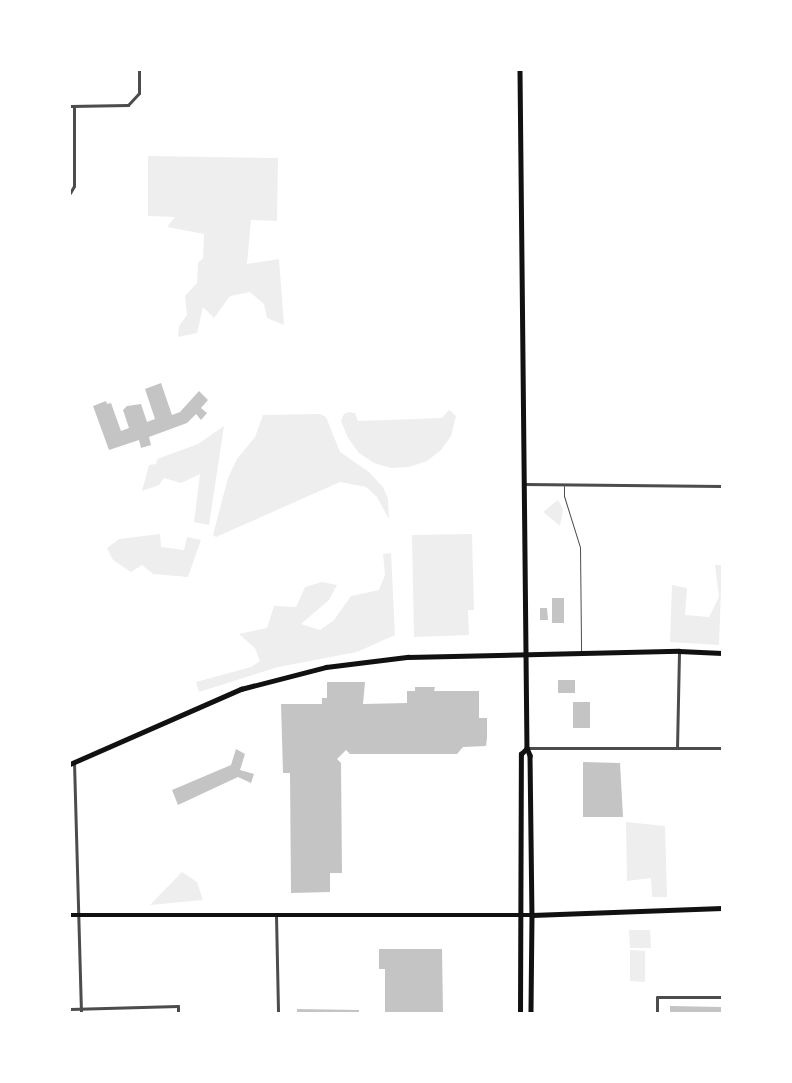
<!DOCTYPE html>
<html>
<head>
<meta charset="utf-8">
<style>
  body { margin:0 }
  #map { position:relative; width:792px; height:1083px; overflow:hidden; background:#fff; font-family:"Varela Round",sans-serif }
  div>[style] { position:absolute }
  [style*='--x'] { left:calc(var(--x)*1px); top:calc(var(--y)*1px); width:calc(var(--w)*1px); rotate:calc(var(--a)*1deg) }
  .green>* { inset:0; background:#eee }
  .building>* { inset:0; background:#c4c4c4 }
  .service>* { height:1px; margin:-0.5px; padding:0 0.5px; transform-origin:0.5px; border-radius:0.5px; background:#4c4c4c }
  .minor>* { height:3px; margin:-1.5px; padding:0 1.5px; transform-origin:1.5px; border-radius:1.5px; background:#4c4c4c }
  .secondary>* { height:4.5px; margin:-2.25px; padding:0 2.25px; transform-origin:2.25px; border-radius:2.25px; background:#111 }
  .primary>* { height:4.5px; margin:-2.25px; padding:0 2.25px; transform-origin:2.25px; border-radius:2.25px; background:#111 }
  span { translate:-50% -50%; white-space:nowrap; text-align:center; line-height:1.15; -webkit-text-stroke:5px #fff; paint-order:stroke }
  .frame { position:absolute; inset:0; border:71px solid #fff; pointer-events:none }
</style>
</head>
<body>
<div id="map">
  <div class="green">
    <i style="clip-path:polygon(148px 156px,278px 158px,277px 221px,251px 220px,247px 264px,279px 259px,284px 325px,267px 318px,264px 304px,250px 292px,230px 296px,214px 318px,203px 307px,197px 333px,178px 337px,179px 326px,187px 315px,185px 296px,197px 283px,198px 263px,203px 258px,204px 234px,167px 227px,175px 217px,148px 216px)"></i>
    <i style="clip-path:polygon(449px 410px,456px 416px,451px 436px,441px 450px,427px 461px,409px 467px,391px 468px,374px 463px,359px 453px,348px 438px,341px 421px,344px 414px,349px 412px,355px 413px,358px 421px,442px 418px)"></i>
    <i style="clip-path:polygon(320px 414px,326px 417px,340px 452px,369px 472px,383px 487px,388px 499px,389px 519px,377px 497px,366px 487px,340px 482px,216px 537px,213px 535px,228px 478px,237px 459px,255px 437px,263px 415px)"></i>
    <i style="clip-path:polygon(224px 426px,209px 525px,194px 522px,200px 474px,181px 483px,164px 478px,159px 485px,142px 491px,149px 465px,156px 464px,157px 459px,198px 444px)"></i>
    <i style="clip-path:polygon(558px 500px,563px 509px,560px 526px,543px 512px)"></i>
    <i style="clip-path:polygon(160px 534px,161px 547px,184px 550px,187px 537px,201px 540px,188px 577px,153px 574px,142px 565px,131px 572px,113px 560px,107px 548px,119px 539px)"></i>
    <i style="clip-path:polygon(472px 534px,474px 610px,468px 610px,469px 635px,414px 637px,412px 535px)"></i>
    <i style="clip-path:polygon(391px 553px,395px 635px,357px 652px,278px 667px,199px 692px,196px 682px,251px 667px,260px 661px,255px 648px,239px 634px,267px 628px,274px 606px,296px 607px,305px 587px,322px 582px,337px 585px,329px 600px,301px 624px,320px 630px,334px 620px,351px 596px,379px 590px,385px 575px,383px 554px)"></i>
    <i style="clip-path:polygon(715px 565px,722px 565px,719px 645px,670px 642px,672px 585px,687px 588px,685px 615px,709px 617px,719px 597px)"></i>
    <i style="clip-path:polygon(626px 822px,665px 826px,667px 897px,652px 897px,651px 878px,627px 881px)"></i>
    <i style="clip-path:polygon(182px 872px,197px 882px,203px 900px,150px 905px)"></i>
    <i style="clip-path:polygon(629px 930px,650px 930px,651px 948px,630px 948px)"></i>
    <i style="clip-path:polygon(630px 950px,645px 951px,645px 982px,630px 981px)"></i>
  </div>
  <div class="building">
    <i style="clip-path:polygon(161px 383px,172px 415px,180px 412px,199px 391px,208px 400px,201px 408px,207px 413px,201px 420px,196px 414px,187px 423px,149px 437px,151px 445px,141px 448px,139px 440px,109px 450px,93px 406px,106px 401px,107px 404px,111px 403px,121px 431px,129px 428px,123px 410px,127px 406px,141px 404px,147px 422px,155px 419px,145px 389px)"></i>
    <i style="clip-path:polygon(552px 598px,564px 598px,564px 623px,552px 623px)"></i>
    <i style="clip-path:polygon(540px 608px,547px 608px,548px 620px,540px 620px)"></i>
    <i style="clip-path:polygon(558px 680px,575px 680px,575px 693px,558px 693px)"></i>
    <i style="clip-path:polygon(327px 682px,365px 682px,363px 704px,407px 703px,407px 691px,415px 691px,415px 687px,435px 687px,434px 691px,479px 691px,479px 718px,487px 718px,487px 738px,486px 746px,463px 747px,457px 754px,350px 754px,346px 750px,337px 759px,341px 763px,342px 873px,330px 873px,330px 892px,291px 893px,290px 773px,283px 773px,281px 704px,322px 704px,322px 698px,327px 698px)"></i>
    <i style="clip-path:polygon(573px 702px,590px 702px,590px 728px,573px 728px)"></i>
    <i style="clip-path:polygon(236px 749px,245px 754px,240px 770px,254px 774px,251px 783px,238px 777px,178px 805px,172px 790px,231px 765px)"></i>
    <i style="clip-path:polygon(583px 762px,620px 763px,623px 817px,583px 817px)"></i>
    <i style="clip-path:polygon(379px 949px,442px 949px,443px 1013px,385px 1013px,385px 969px,379px 969px)"></i>
    <i style="clip-path:polygon(670px 1006px,722px 1007px,722px 1013px,670px 1013px)"></i>
    <i style="clip-path:polygon(297px 1009px,359px 1010px,359px 1013px,297px 1013px)"></i>
  </div>
  <div class="service">
    <i style="--x:564;--y:486;--w:10;--a:90"></i>
    <i style="--x:564;--y:496;--w:53;--a:72.6"></i>
    <i style="--x:580;--y:547;--w:104;--a:89.4"></i>
  </div>
  <div class="minor">
    <i style="--x:70;--y:106;--w:58;--a:-1"></i>
    <i style="--x:128;--y:105;--w:16;--a:-47"></i>
    <i style="--x:139;--y:93;--w:23;--a:-90"></i>
    <i style="--x:70;--y:193;--w:8;--a:-60"></i>
    <i style="--x:74;--y:186;--w:80;--a:-90"></i>
    <i style="--x:525;--y:484;--w:197;--a:0.6"></i>
    <i style="--x:527;--y:748;--w:195;--a:0"></i>
    <i style="--x:677;--y:748;--w:97;--a:-88.8"></i>
    <i style="--x:74;--y:762;--w:251;--a:88.4"></i>
    <i style="--x:276;--y:915;--w:98;--a:88.8"></i>
    <i style="--x:70;--y:1009;--w:108;--a:-1.6"></i>
    <i style="--x:178;--y:1006;--w:7;--a:90"></i>
    <i style="--x:657;--y:1013;--w:16;--a:-90"></i>
    <i style="--x:657;--y:997;--w:65;--a:0"></i>
  </div>
  <div class="secondary">
    <i style="--x:520;--y:70;--w:678;--a:89.41"></i>
    <i style="--x:527;--y:748;--w:8;--a:67"></i>
    <i style="--x:530;--y:755;--w:160;--a:89.3"></i>
    <i style="--x:532;--y:915;--w:98;--a:90.6"></i>
    <i style="--x:70;--y:764;--w:187;--a:-23.7"></i>
    <i style="--x:241;--y:689;--w:88;--a:-14.5"></i>
    <i style="--x:326;--y:667;--w:83;--a:-7"></i>
    <i style="--x:408;--y:657;--w:271;--a:-1.3"></i>
    <i style="--x:679;--y:651;--w:43;--a:2.7"></i>
    <i style="--x:520;--y:1013;--w:259;--a:-89.8"></i>
    <i style="--x:521;--y:754;--w:8;--a:-45"></i>
  </div>
  <div class="primary">
    <i style="--x:70;--y:915;--w:462;--a:0"></i>
    <i style="--x:532;--y:915;--w:190;--a:-2.1"></i>
  </div>
  <div class="frame"></div>
</div>
</body>
</html>
